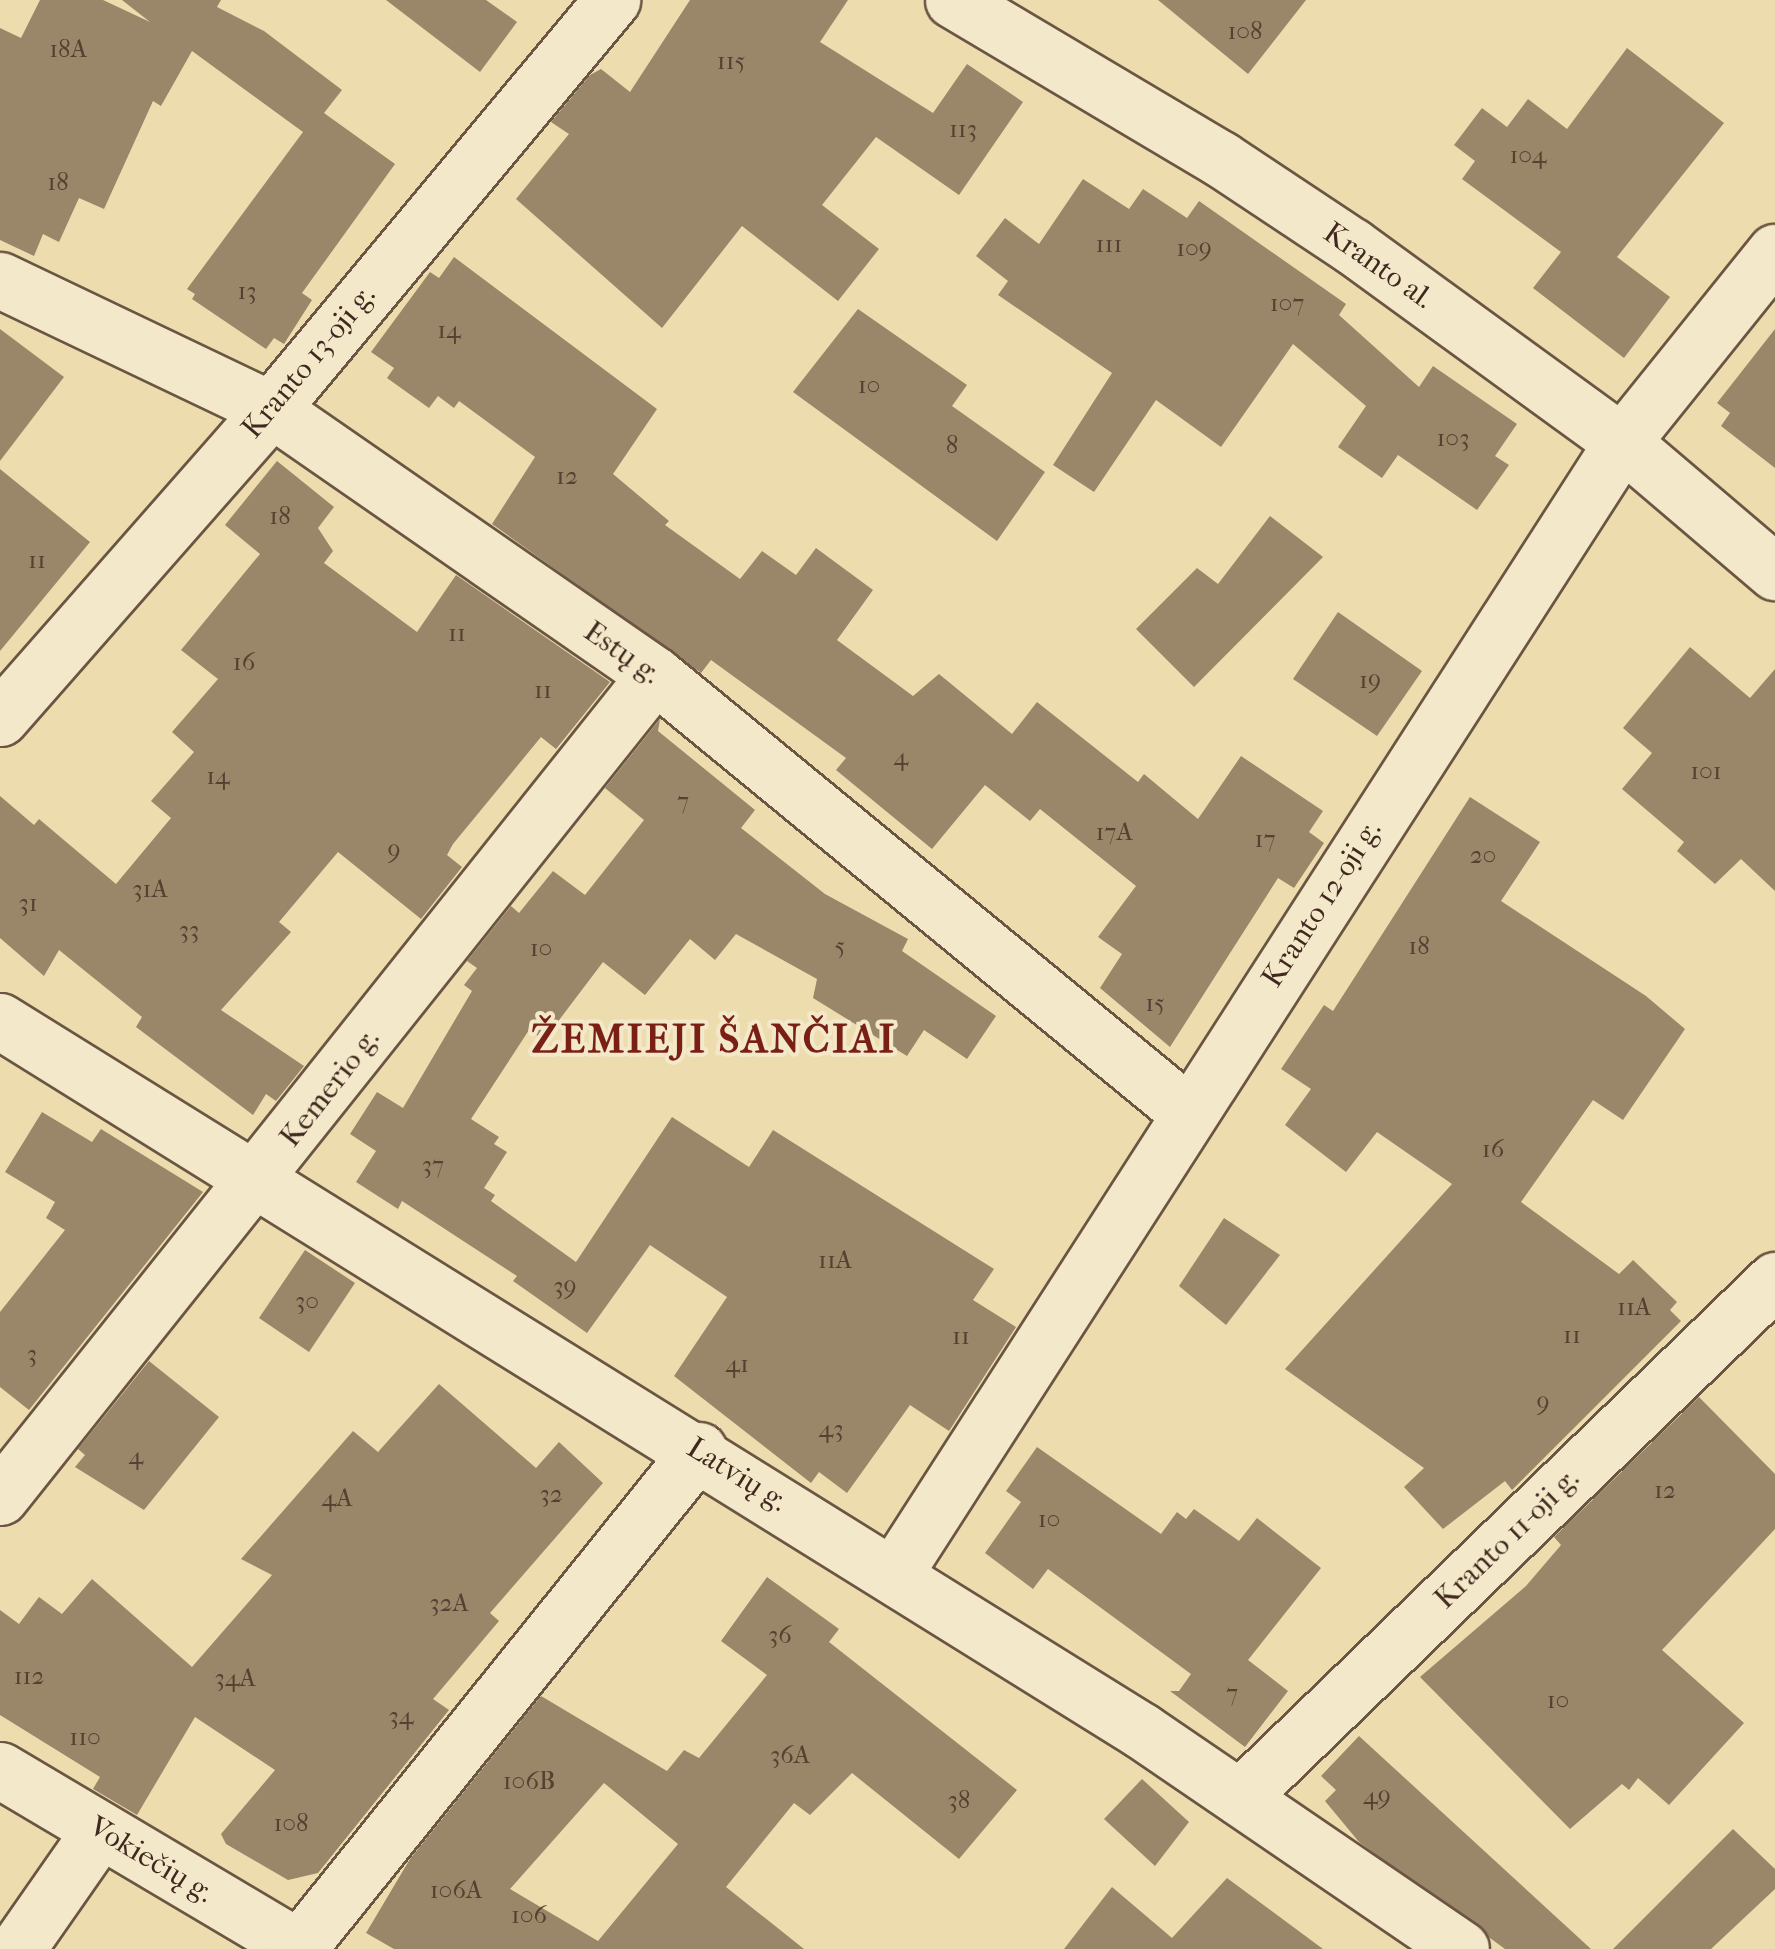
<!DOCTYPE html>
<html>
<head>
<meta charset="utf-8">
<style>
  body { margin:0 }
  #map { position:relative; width:1775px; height:1949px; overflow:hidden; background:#edddae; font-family:"IM FELL French Canon",serif }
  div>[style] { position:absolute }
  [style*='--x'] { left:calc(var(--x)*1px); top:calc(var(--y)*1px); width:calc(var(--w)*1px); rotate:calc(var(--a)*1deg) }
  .building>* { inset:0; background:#9a8669 }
  .roads { filter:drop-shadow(2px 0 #6b5543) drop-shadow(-2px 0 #6b5543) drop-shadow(0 2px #6b5543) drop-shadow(0 -2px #6b5543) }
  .minor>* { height:55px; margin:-27.5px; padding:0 27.5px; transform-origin:27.5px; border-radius:27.5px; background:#f3e9ca }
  span { translate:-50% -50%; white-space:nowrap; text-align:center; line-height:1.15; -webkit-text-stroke:8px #f3e9ca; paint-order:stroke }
  .number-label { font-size:25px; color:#564032 }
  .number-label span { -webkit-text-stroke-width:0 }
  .street-label { font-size:30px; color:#40281f }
  .district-label { font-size:40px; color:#7a1f14; font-weight:700; letter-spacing:2.5px }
</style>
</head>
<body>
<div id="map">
  <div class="building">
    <i style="clip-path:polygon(40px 0,103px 0,150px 22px,122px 0,221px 0,217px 7px,264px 31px,342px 90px,324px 113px,395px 164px,302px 293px,312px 300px,284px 344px,274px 338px,266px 349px,192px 299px,195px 294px,187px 289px,303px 132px,192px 51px,161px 106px,153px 101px,104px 209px,79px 198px,59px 242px,43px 234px,34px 256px,0 240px,0 28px,21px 38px)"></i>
    <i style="clip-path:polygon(386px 0,486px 0,517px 22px,480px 72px)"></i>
    <i style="clip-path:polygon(690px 0,848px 0,820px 42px,933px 113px,967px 64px,1023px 102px,959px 195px,876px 137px,822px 205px,879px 249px,838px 301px,742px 226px,662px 328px,516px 199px,569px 134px,551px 122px,590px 75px,601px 69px,630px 92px)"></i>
    <i style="clip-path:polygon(1158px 0,1306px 0,1248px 74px)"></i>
    <i style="clip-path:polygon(1627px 48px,1724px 123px,1617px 257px,1670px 297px,1624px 358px,1533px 288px,1561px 252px,1462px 179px,1475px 161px,1454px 145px,1482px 108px,1507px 127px,1528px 99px,1567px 129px)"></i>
    <i style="clip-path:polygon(1083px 179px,1129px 209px,1143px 189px,1187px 218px,1199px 201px,1346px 304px,1339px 315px,1419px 387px,1433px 366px,1517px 424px,1495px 456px,1509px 465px,1477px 510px,1398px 455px,1382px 478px,1338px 447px,1366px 406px,1293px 344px,1221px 447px,1156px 400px,1094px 492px,1053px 465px,1112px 373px,998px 295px,1008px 281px,976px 256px,1005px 218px,1039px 244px)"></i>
    <i style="clip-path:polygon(454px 257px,657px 409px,613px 474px,669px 521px,665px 525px,740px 579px,762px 551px,796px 575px,816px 548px,873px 590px,837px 640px,913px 696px,939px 674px,1012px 734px,1037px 702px,1138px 782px,1144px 774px,1198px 819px,1241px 756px,1323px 811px,1309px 832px,1324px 843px,1294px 888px,1278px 878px,1170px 1047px,1100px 988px,1122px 954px,1098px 937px,1136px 886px,1040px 809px,1030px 821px,985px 785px,932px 849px,836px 770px,846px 758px,711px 660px,701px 673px,492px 524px,535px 457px,459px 401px,454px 408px,438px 396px,429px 408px,387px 378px,394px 368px,371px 352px,430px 272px,439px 278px)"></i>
    <i style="clip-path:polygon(858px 309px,967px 385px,952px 406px,1045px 472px,997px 541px,793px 392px)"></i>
    <i style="clip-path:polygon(0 329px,64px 377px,0 461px)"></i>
    <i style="clip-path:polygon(1775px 329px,1775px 468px,1721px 426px,1730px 413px,1717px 403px)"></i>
    <i style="clip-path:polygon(277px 461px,334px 507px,318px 528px,333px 551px,324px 563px,417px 632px,456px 575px,610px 682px,556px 749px,541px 737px,453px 844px,447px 855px,462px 867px,421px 919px,338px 852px,279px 922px,291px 932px,221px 1010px,304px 1066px,276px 1101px,266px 1094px,253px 1115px,136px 1027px,142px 1017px,59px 950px,44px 976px,0 938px,0 796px,34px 825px,39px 819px,116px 884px,171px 818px,151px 801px,194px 752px,172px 732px,218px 679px,181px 650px,260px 554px,225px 525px)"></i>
    <i style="clip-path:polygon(0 469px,90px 542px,0 651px)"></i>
    <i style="clip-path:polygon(1270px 516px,1323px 557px,1194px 687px,1136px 629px,1197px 568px,1218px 584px)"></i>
    <i style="clip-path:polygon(1338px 612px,1422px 671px,1377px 736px,1293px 679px)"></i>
    <i style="clip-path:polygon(1690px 647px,1750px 698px,1775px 669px,1775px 891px,1741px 859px,1715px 884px,1677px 851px,1684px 842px,1622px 789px,1652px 753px,1623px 728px)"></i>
    <i style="clip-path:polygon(660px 719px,658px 731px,755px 810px,741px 828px,825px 894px,908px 939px,902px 951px,996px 1016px,967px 1059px,924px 1030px,907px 1056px,813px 998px,817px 979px,736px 934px,715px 960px,690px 939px,645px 995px,603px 962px,544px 1040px,529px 1030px,471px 1119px,499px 1137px,494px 1144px,507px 1152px,484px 1188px,495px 1195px,491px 1201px,576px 1262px,672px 1117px,749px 1167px,773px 1130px,994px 1269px,973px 1300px,1016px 1327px,949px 1431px,910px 1405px,847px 1493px,819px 1472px,811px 1483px,674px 1376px,727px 1297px,650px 1245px,587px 1333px,513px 1281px,517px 1276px,402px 1201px,398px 1209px,356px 1182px,376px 1151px,350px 1134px,377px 1092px,403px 1108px,472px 991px,464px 985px,477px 968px,467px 961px,511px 906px,519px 913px,553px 871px,585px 895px,644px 820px,605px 788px)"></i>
    <i style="clip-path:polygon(1470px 797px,1540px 842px,1501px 901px,1646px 996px,1685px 1029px,1623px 1120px,1593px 1100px,1521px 1202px,1619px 1274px,1633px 1260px,1677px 1302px,1670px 1310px,1681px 1321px,1512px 1490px,1505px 1481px,1443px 1529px,1404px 1487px,1424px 1468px,1285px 1369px,1452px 1184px,1377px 1132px,1346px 1172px,1285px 1125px,1311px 1089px,1281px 1069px,1324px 1005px,1333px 1011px)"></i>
    <i style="clip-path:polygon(42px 1112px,92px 1142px,101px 1129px,203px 1192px,29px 1410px,0 1387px,0 1312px,65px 1230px,46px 1218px,55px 1202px,5px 1172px)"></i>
    <i style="clip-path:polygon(1224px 1218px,1280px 1255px,1226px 1325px,1179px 1286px)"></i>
    <i style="clip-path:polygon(305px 1250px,355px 1283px,309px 1352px,259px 1318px)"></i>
    <i style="clip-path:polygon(149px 1361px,219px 1417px,144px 1510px,75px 1467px,85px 1455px,78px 1449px)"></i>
    <i style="clip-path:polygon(439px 1384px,536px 1468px,559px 1442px,603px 1483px,490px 1613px,499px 1621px,433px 1699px,449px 1710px,318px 1873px,288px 1880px,226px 1844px,221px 1834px,275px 1770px,195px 1717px,137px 1815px,93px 1789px,100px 1777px,0 1715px,0 1610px,19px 1624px,39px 1597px,62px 1614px,92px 1579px,192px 1667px,272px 1575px,241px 1559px,353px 1431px,378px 1452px)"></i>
    <i style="clip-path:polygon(1699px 1397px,1775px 1474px,1775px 1529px,1662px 1650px,1744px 1723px,1669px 1805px,1638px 1778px,1629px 1790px,1622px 1784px,1570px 1829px,1420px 1677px,1526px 1586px,1561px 1545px,1554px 1537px)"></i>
    <i style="clip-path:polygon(1037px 1447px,1161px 1534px,1177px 1512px,1186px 1519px,1194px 1509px,1239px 1541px,1257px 1518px,1321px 1568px,1248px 1660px,1288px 1691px,1245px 1747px,1170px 1691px,1179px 1691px,1191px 1674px,1048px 1569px,1033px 1589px,985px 1553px,1021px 1502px,1006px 1491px)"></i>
    <i style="clip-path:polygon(evenodd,767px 1577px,839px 1629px,829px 1642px,1017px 1790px,959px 1859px,852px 1773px,810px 1815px,794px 1803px,726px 1887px,804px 1949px,394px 1949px,366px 1933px,410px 1859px,541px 1696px,667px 1771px,684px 1750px,699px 1758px,767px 1675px,721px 1641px,767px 1577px,604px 1783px,678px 1844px,598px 1941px,510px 1889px,604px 1783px)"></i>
    <i style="clip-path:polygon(1359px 1736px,1591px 1949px,1505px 1949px,1359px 1842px,1325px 1801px,1336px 1790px,1321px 1776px)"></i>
    <i style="clip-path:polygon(1142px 1779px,1189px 1822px,1155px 1866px,1104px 1819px)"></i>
    <i style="clip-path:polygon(1733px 1829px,1775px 1869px,1775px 1889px,1711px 1949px,1613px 1949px)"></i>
    <i style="clip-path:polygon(1227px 1878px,1323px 1949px,1064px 1949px,1112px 1887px,1172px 1938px)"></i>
  </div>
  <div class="roads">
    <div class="minor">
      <i style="--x:953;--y:0;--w:312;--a:30.7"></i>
      <i style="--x:1221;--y:159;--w:157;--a:33.6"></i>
      <i style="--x:1352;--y:246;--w:334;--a:36"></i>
      <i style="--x:1622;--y:442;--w:201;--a:40.4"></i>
      <i style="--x:0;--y:280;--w:300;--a:25.5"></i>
      <i style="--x:271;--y:409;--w:467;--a:34.7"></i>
      <i style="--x:655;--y:675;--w:688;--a:39.4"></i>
      <i style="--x:0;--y:718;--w:411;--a:-48.7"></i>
      <i style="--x:271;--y:409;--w:533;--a:-50.18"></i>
      <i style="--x:0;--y:1021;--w:1345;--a:31.87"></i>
      <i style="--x:1142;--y:1731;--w:386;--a:34.3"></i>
      <i style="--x:0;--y:1497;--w:1051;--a:-51.45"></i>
      <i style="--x:894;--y:1574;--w:1346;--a:-57.25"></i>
      <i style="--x:1622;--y:442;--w:244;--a:-51.2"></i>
      <i style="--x:0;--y:1770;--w:351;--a:30.7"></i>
      <i style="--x:1240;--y:1797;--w:744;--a:-44.02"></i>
      <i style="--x:299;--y:1947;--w:638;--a:-51.17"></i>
      <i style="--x:17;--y:1949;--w:145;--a:-55.1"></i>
    </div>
  </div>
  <div class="number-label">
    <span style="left:1245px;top:31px">108</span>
    <span style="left:68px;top:49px">18A</span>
    <span style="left:731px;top:61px">115</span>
    <span style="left:963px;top:129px">113</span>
    <span style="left:1528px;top:155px">104</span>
    <span style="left:58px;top:182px">18</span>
    <span style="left:1109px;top:244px">111</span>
    <span style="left:1194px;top:248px">109</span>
    <span style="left:247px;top:291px">13</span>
    <span style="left:1287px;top:303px">107</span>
    <span style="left:449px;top:330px">14</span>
    <span style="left:869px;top:385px">10</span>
    <span style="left:1453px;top:438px">103</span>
    <span style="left:952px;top:445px">8</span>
    <span style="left:567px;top:476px">12</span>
    <span style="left:280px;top:516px">18</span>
    <span style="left:37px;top:560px">11</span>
    <span style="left:457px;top:633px">11</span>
    <span style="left:244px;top:662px">16</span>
    <span style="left:1370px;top:680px">19</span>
    <span style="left:543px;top:690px">11</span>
    <span style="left:901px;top:757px">4</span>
    <span style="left:1706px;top:771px">101</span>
    <span style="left:218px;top:776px">14</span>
    <span style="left:683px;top:801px">7</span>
    <span style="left:1114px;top:832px">17A</span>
    <span style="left:1265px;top:839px">17</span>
    <span style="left:394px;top:850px">9</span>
    <span style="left:1483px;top:855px">20</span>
    <span style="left:150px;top:889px">31A</span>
    <span style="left:28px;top:903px">31</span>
    <span style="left:189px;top:930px">33</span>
    <span style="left:840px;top:946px">5</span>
    <span style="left:1419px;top:946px">18</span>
    <span style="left:541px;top:948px">10</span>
    <span style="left:1155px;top:1003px">15</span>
    <span style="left:1493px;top:1149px">16</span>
    <span style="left:433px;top:1165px">37</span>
    <span style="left:835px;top:1260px">11A</span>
    <span style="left:565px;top:1286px">39</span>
    <span style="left:307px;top:1301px">30</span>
    <span style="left:1634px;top:1307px">11A</span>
    <span style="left:1572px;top:1335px">11</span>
    <span style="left:961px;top:1336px">11</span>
    <span style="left:32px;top:1354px">3</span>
    <span style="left:737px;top:1364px">41</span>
    <span style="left:1543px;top:1402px">9</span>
    <span style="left:831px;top:1429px">43</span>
    <span style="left:136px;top:1456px">4</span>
    <span style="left:1665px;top:1490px">12</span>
    <span style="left:551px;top:1494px">32</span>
    <span style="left:337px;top:1498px">4A</span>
    <span style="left:1049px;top:1519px">10</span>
    <span style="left:449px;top:1603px">32A</span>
    <span style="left:780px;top:1635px">36</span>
    <span style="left:29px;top:1676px">112</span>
    <span style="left:235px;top:1678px">34A</span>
    <span style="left:1232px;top:1693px">7</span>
    <span style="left:1558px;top:1700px">10</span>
    <span style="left:401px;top:1716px">34</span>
    <span style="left:85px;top:1737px">110</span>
    <span style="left:790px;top:1755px">36A</span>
    <span style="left:529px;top:1781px">106B</span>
    <span style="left:1377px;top:1796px">49</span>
    <span style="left:959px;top:1800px">38</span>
    <span style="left:291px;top:1823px">108</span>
    <span style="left:456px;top:1890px">106A</span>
    <span style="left:529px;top:1915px">106</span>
  </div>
  <div class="street-label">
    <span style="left:1378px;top:266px;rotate:35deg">Kranto al.</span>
    <span style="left:309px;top:362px;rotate:-50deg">Kranto 13-oji g.</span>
    <span style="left:622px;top:653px;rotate:35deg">Estų g.</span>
    <span style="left:1322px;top:904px;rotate:-57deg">Kranto 12-oji g.</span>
    <span style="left:330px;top:1088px;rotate:-52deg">Kemerio g.</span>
    <span style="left:737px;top:1475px;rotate:32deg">Latvių g.</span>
    <span style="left:1507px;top:1539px;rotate:-44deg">Kranto 11-oji g.</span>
    <span style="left:151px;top:1860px;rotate:31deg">Vokiečių g.</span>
  </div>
  <div class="district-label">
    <span style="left:714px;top:1039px">ŽEMIEJI ŠANČIAI</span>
  </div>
</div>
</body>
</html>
